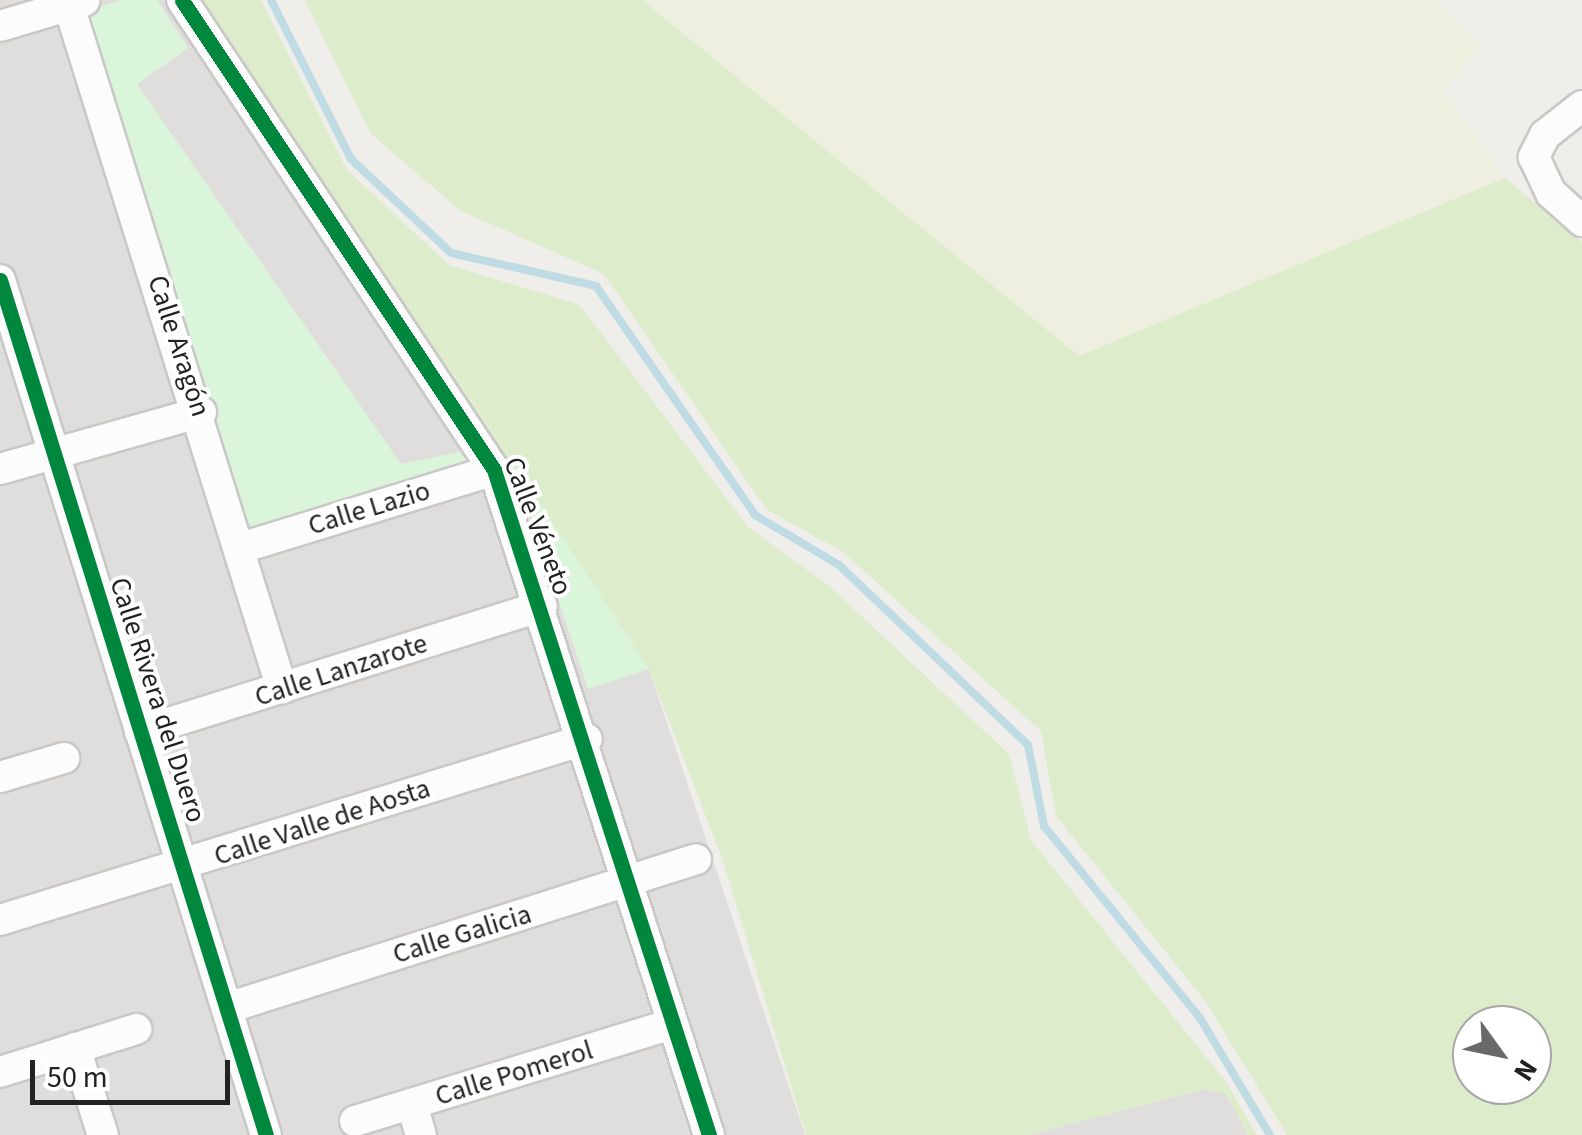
<!DOCTYPE html>
<html>
<head>
<meta charset="utf-8">
<style>
  body { margin:0 }
  #map { position:relative; width:1582px; height:1135px; overflow:hidden; background:#f0eeeb; font-family:"Source Sans 3",sans-serif }
  div>[style] { position:absolute }
  [style*='--x'] { left:calc(var(--x)*1px); top:calc(var(--y)*1px); width:calc(var(--w)*1px); rotate:calc(var(--a)*1deg) }
  .residential>* { inset:0; background:#dfdedc }
  .farmland>* { inset:0; background:#efefdf }
  .grass>* { inset:0; background:#ddeccb }
  .park>* { inset:0; background:#daf5da }
  .stream>* { height:8px; margin:-4px; padding:0 4px; transform-origin:4px; border-radius:4px; background:#bfdbe3 }
  .roads { filter:drop-shadow(2px 0 #c9c8c7) drop-shadow(-2px 0 #c9c8c7) drop-shadow(0 2px #c9c8c7) drop-shadow(0 -2px #c9c8c7) }
  .street>* { height:30px; margin:-15px; padding:0 15px; transform-origin:15px; border-radius:15px; background:#fdfcfc }
  .cycleway>* { height:15px; margin:-7.5px; padding:0 7.5px; transform-origin:7.5px; border-radius:7.5px; background:#00873e }
  span { translate:-50% -50%; white-space:nowrap; text-align:center; line-height:1.15; -webkit-text-stroke:8px #fff; paint-order:stroke }
  .street-label { font-size:28px; color:#222 }
  .north { position:absolute; left:1452px; top:1005px; width:100px; height:100px; box-sizing:border-box; background:#fff; border:2px solid #a7a7a7; border-radius:50%; rotate:123deg; font-size:28px; font-weight:700; line-height:40px; text-align:center; color:#222 }
  .north::after { content:''; display:block; margin:auto; width:35px; height:45px; background:#6a6968; clip-path:polygon(50% 0,100% 100%,50% 72%,0 100%) }
  .scale { position:absolute; left:30px; top:1060px; width:200px; height:45px; box-sizing:border-box; border:5px solid #222; border-top:0; padding-left:12px; font-size:30px; line-height:35px; white-space:nowrap; color:#222; -webkit-text-stroke:8px #fff; paint-order:stroke }
</style>
</head>
<body>
<div id="map">
  <div class="residential">
    <i style="clip-path:polygon(0 0,198px 0,649px 669px,805px 1135px,0 1135px)"></i>
    <i style="clip-path:polygon(1205px 1089px,1226px 1094px,1248px 1135px,1028px 1135px)"></i>
  </div>
  <div class="farmland">
    <i style="clip-path:polygon(642px 0,1436px 0,1483px 46px,1443px 90px,1505px 178px,1079px 356px)"></i>
  </div>
  <div class="grass">
    <i style="clip-path:polygon(198px 0,261px 0,347px 170px,449px 265px,580px 305px,748px 527px,828px 585px,1009px 754px,1031px 840px,1226px 1082px,1257px 1135px,1248px 1135px,1226px 1094px,1205px 1089px,1028px 1135px,806px 1135px,722px 858px,649px 669px)"></i>
    <i style="clip-path:polygon(evenodd,305px 0,642px 0,1079px 356px,1505px 178px,1582px 242px,1582px 1135px,1287px 1135px,1206px 1002px,1056px 816px,1041px 731px,843px 552px,767px 510px,604px 274px,461px 211px,370px 133px,305px 0,1472px 1025px,1532px 1025px,1532px 1085px,1472px 1085px,1472px 1025px)"></i>
  </div>
  <div class="park">
    <i style="clip-path:polygon(121px 0,157px 0,188px 48px,137px 84px,401px 464px,464px 451px,474px 464px,251px 531px,80px 13px)"></i>
    <i style="clip-path:polygon(513px 463px,649px 669px,588px 689px)"></i>
  </div>
  <div class="stream">
    <i style="--x:271;--y:0;--w:178;--a:63.3"></i>
    <i style="--x:351;--y:159;--w:137;--a:43.2"></i>
    <i style="--x:451;--y:253;--w:149;--a:12.8"></i>
    <i style="--x:596;--y:286;--w:279;--a:55.2"></i>
    <i style="--x:755;--y:515;--w:98;--a:30.8"></i>
    <i style="--x:839;--y:565;--w:261;--a:43.6"></i>
    <i style="--x:1028;--y:745;--w:83;--a:78.8"></i>
    <i style="--x:1044;--y:826;--w:247;--a:50.9"></i>
    <i style="--x:1200;--y:1018;--w:136;--a:59.1"></i>
  </div>
  <div class="roads">
    <div class="street">
      <i style="--x:182;--y:0;--w:564;--a:56.42"></i>
      <i style="--x:494;--y:470;--w:699;--a:72.08"></i>
      <i style="--x:69;--y:6;--w:715;--a:72.68"></i>
      <i style="--x:0;--y:26;--w:88;--a:-16.6"></i>
      <i style="--x:1582;--y:106;--w:47;--a:141.9"></i>
      <i style="--x:1545;--y:135;--w:25;--a:117"></i>
      <i style="--x:1534;--y:157;--w:40;--a:65"></i>
      <i style="--x:1551;--y:193;--w:42;--a:42.1"></i>
      <i style="--x:0;--y:280;--w:895;--a:72.72"></i>
      <i style="--x:0;--y:469;--w:209;--a:-15.8"></i>
      <i style="--x:244;--y:547;--w:262;--a:-17.1"></i>
      <i style="--x:140;--y:732;--w:421;--a:-17.4"></i>
      <i style="--x:0;--y:777;--w:67;--a:-16.5"></i>
      <i style="--x:0;--y:920;--w:614;--a:-17.14"></i>
      <i style="--x:227;--y:1008;--w:492;--a:-17.6"></i>
      <i style="--x:75;--y:1048;--w:91;--a:72.2"></i>
      <i style="--x:0;--y:1072;--w:143;--a:-17.5"></i>
      <i style="--x:412;--y:1104;--w:32;--a:74"></i>
      <i style="--x:355;--y:1121;--w:332;--a:-17"></i>
    </div>
  </div>
  <div class="cycleway">
    <i style="--x:182;--y:0;--w:564;--a:56.42"></i>
    <i style="--x:494;--y:470;--w:699;--a:72.08"></i>
    <i style="--x:0;--y:280;--w:895;--a:72.72"></i>
  </div>
  <div class="street-label">
    <span style="left:179px;top:346px;rotate:72deg">Calle Aragón</span>
    <span style="left:369px;top:508px;rotate:-17deg">Calle Lazio</span>
    <span style="left:538px;top:526px;rotate:69deg">Calle Véneto</span>
    <span style="left:341px;top:670px;rotate:-18deg">Calle Lanzarote</span>
    <span style="left:158px;top:700px;rotate:72deg">Calle Rivera del Duero</span>
    <span style="left:322px;top:822px;rotate:-18deg">Calle Valle de Aosta</span>
    <span style="left:462px;top:934px;rotate:-17deg">Calle Galicia</span>
    <span style="left:514px;top:1073px;rotate:-17deg">Calle Pomerol</span>
  </div>
  <div class="north">N</div>
  <div class="scale">50 m</div>
</div>
</body>
</html>
